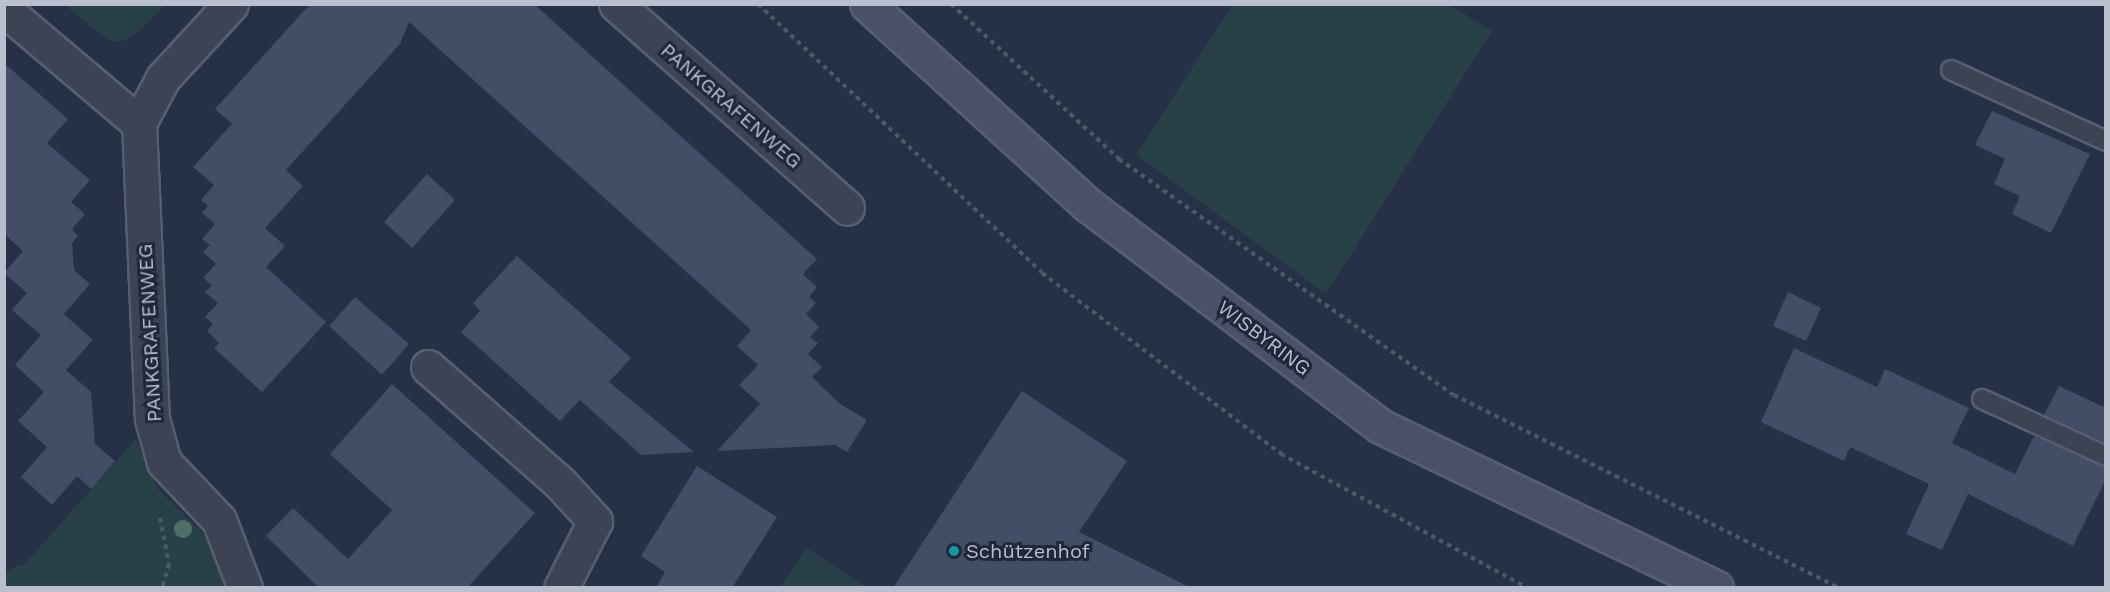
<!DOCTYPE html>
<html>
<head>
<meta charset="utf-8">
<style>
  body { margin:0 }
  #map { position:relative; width:2110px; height:592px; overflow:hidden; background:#263046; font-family:"Work Sans",sans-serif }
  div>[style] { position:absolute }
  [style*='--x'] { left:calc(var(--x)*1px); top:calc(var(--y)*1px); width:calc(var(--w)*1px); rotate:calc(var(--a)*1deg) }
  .green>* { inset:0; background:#284047 }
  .building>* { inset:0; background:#434d66 }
  .path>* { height:4px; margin-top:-2px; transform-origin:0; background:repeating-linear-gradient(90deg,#475d62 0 4.5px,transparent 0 9px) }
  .roads { filter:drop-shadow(2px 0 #575e70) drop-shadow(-2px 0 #575e70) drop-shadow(0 2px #575e70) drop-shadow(0 -2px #575e70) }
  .lane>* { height:18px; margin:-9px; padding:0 9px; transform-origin:9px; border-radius:9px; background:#3b4355 }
  .street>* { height:33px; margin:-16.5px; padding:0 16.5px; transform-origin:16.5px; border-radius:16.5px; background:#3b4355 }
  .secondary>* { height:33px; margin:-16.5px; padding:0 16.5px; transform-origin:16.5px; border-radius:16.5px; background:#495168 }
  .trees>* { width:18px; height:18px; margin:-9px; border-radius:50%; background:#4e6e66 }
  .dots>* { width:16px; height:16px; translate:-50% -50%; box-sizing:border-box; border:3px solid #1f273b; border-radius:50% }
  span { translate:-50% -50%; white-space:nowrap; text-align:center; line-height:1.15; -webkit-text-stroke:6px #1f273b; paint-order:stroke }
  .street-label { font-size:20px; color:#b9bfce }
  .poi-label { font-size:20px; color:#b9bfce }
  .left { translate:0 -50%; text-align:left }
  .frame { position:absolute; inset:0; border:6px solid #b9bfce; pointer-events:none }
</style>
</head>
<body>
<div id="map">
  <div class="green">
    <i style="clip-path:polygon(64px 5px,165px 5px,136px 34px,120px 42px,108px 40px)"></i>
    <i style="clip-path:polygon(1232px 5px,1450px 5px,1492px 31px,1326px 294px,1136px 155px)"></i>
    <i style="clip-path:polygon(136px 439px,158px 489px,201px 531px,214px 550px,226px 587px,5px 588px,5px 572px,25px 563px)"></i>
    <i style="clip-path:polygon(807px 548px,866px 587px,780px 587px)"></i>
  </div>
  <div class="building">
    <i style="clip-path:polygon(310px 4px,534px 4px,817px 259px,803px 274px,817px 287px,809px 297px,816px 303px,806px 314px,819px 327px,810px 337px,818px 343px,808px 354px,822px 367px,812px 377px,840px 404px,867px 420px,847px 452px,835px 445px,717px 451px,760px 404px,739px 385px,758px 365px,737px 346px,751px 330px,409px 22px,400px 44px,286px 170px,303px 186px,265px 228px,285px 246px,266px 267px,326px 322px,262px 392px,214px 348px,219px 343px,207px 331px,213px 324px,205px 317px,218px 303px,205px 292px,212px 285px,203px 278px,216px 264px,203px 252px,210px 245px,202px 239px,215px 224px,202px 213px,208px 206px,201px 200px,214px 185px,193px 167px,232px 124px,215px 109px)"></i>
    <i style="clip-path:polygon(4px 63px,68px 119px,47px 143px,90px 180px,71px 202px,85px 214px,72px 229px,78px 236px,72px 243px,74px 270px,90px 284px,64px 314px,93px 340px,66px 370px,91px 392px,95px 444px,115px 461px,91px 489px,77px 476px,52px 505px,21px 477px,47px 447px,18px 421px,44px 392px,15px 365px,41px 335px,12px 310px,27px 293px,4px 273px,23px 251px,4px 234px)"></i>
    <i style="clip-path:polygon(1992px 111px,2090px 154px,2051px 233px,2012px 214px,2020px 196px,1994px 184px,2005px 159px,1975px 145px)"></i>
    <i style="clip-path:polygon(427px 174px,455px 200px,412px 248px,384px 222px)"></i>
    <i style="clip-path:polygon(517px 256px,631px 358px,609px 382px,694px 452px,641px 455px,580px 400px,560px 421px,461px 332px,480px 311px,473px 303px)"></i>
    <i style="clip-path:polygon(1788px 292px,1821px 308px,1806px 341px,1773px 326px)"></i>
    <i style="clip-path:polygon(355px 297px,409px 344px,382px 375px,329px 326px)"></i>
    <i style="clip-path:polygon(1794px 348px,1877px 387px,1885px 369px,1969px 408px,1952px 443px,2015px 474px,2034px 436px,2106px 467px,2106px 479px,2073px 546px,1968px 494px,1942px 550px,1906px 534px,1929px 484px,1850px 447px,1844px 461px,1761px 422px)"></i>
    <i style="clip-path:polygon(392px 384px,535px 513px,467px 588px,319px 588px,266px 536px,293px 508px,348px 559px,392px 510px,330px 454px)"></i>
    <i style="clip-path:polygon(2059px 386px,2106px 408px,2106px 443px,2044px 415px)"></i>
    <i style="clip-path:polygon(1022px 391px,1127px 461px,1079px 532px,1191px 588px,893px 588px)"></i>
    <i style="clip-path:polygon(697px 466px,777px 517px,732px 588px,656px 588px,665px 572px,641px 556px)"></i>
  </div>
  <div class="path">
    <i style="--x:758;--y:4;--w:391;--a:43.4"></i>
    <i style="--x:1042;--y:273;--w:300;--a:37.1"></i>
    <i style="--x:1281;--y:454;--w:281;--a:28.5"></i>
    <i style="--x:951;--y:4;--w:229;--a:42.7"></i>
    <i style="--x:1119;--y:159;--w:410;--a:35.2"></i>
    <i style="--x:1454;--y:395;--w:432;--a:26.6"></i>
    <i style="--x:160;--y:518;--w:47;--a:78.9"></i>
    <i style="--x:169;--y:564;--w:25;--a:106"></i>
  </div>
  <div class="roads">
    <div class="lane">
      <i style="--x:1951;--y:70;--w:170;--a:24.6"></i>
      <i style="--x:1982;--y:399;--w:136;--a:24.7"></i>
    </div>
    <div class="street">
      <i style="--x:616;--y:4;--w:308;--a:41.4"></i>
      <i style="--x:4;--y:15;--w:7;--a:0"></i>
      <i style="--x:11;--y:15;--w:167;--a:40.2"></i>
      <i style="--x:139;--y:123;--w:296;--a:87.5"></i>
      <i style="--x:152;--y:419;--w:45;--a:74.4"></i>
      <i style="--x:164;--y:462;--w:80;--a:46.5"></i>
      <i style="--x:219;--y:520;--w:73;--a:69.1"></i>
      <i style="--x:139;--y:123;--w:51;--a:-61.9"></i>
      <i style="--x:163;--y:78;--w:100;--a:-47.4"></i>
      <i style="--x:428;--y:367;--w:176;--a:41.3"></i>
      <i style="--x:560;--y:483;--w:52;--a:47.4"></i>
      <i style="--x:595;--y:521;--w:75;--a:116.9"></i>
    </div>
    <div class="secondary">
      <i style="--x:867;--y:4;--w:299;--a:42.3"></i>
      <i style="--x:1088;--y:205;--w:366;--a:37.1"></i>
      <i style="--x:1380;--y:426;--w:373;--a:25.7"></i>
    </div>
  </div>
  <div class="trees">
    <i style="left:183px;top:529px"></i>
  </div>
  <div class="dots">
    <i style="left:954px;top:551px;background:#0f9aa8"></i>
  </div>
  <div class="street-label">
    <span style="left:731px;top:106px;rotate:41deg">PANKGRAFENWEG</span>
    <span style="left:150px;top:333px;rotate:-93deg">PANKGRAFENWEG</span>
    <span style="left:1264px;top:338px;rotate:37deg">WISBYRING</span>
  </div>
  <div class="poi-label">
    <span class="left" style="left:966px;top:551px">Schützenhof</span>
  </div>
  <div class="frame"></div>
</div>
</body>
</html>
